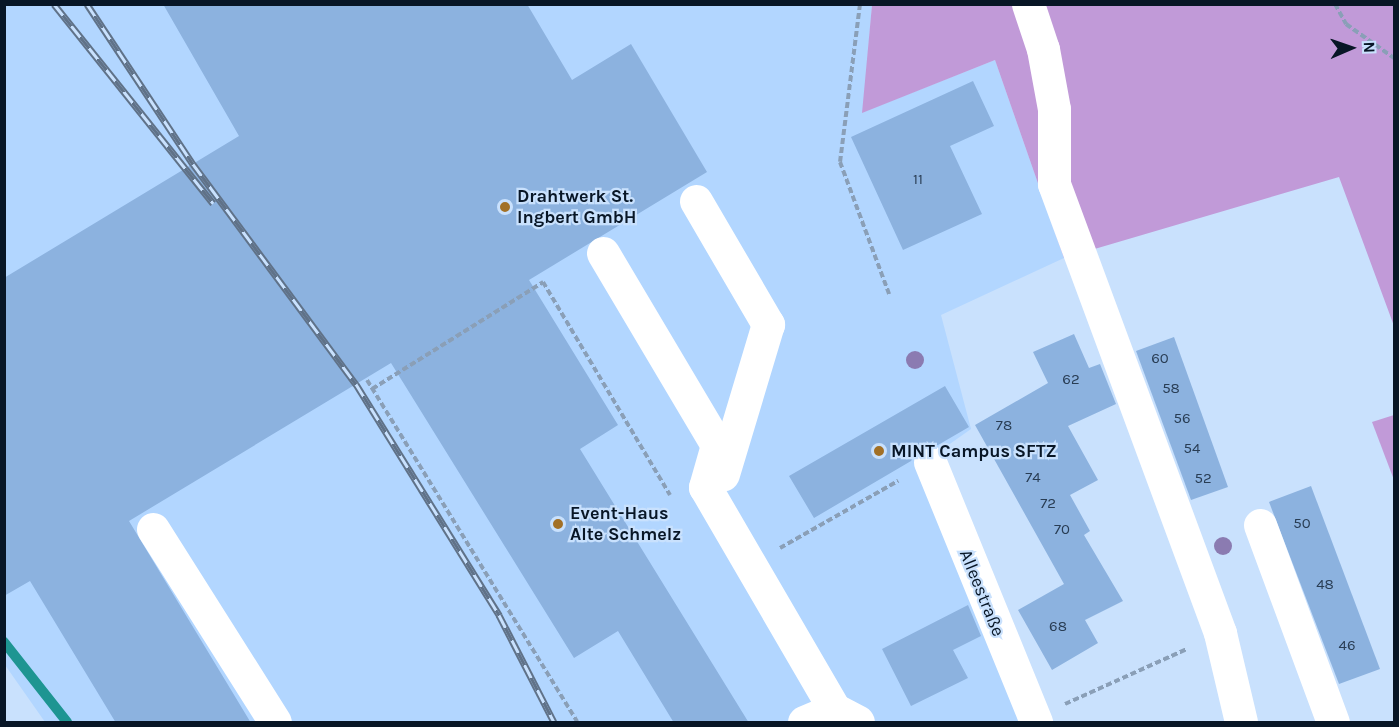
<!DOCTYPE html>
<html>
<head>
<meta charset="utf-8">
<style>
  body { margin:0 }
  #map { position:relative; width:1399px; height:727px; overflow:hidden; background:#c9e1fd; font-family:Karla,sans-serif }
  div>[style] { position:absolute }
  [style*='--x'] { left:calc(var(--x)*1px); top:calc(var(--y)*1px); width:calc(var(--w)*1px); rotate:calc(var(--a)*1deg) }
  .built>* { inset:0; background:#b2d6ff }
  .forest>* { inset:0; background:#c19ad8 }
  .stream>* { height:10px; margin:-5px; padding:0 5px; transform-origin:5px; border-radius:5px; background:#1e9592 }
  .building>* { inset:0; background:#8cb2df }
  .path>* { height:4px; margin-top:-2px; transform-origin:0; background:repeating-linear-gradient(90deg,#8a9fb7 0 6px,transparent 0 9px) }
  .minor>* { height:33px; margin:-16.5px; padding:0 16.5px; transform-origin:16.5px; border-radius:16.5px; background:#fff }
  .rail>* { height:7px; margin-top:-3.5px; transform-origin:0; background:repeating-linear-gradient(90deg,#c9e1fd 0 14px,#607288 0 28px); box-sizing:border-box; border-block:2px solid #607288 }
  .trees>* { width:18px; height:18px; margin:-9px; border-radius:50%; background:#8b7bb1 }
  .dots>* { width:16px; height:16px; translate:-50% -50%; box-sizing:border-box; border:3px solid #c9e1fd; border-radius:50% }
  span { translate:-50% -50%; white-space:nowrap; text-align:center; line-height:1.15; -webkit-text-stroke:4.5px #c9e1fd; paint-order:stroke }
  .number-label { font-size:15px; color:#293d54 }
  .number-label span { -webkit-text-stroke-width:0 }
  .poi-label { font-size:18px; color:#081626; font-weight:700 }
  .left { translate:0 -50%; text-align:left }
  .street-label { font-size:18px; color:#081626 }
  .frame { position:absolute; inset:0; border:6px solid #081626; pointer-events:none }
  .north { position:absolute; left:1321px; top:18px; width:60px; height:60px; -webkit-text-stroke:4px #c9e1fd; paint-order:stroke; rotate:88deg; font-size:16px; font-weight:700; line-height:24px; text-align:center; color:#081626 }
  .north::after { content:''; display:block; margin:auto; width:21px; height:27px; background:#081626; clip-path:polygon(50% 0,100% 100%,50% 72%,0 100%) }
</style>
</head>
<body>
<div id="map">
  <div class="built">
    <i style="clip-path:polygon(4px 5px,872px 5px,863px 112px,995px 60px,1064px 258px,941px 315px,971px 429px,937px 453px,1039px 722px,45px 722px,5px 665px)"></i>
  </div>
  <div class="forest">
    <i style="clip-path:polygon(872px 5px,1394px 5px,1394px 326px,1339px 177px,1064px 258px,995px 60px,862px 113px)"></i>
    <i style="clip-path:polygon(1394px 415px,1394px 480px,1372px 422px)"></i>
  </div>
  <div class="stream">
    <i style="--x:4;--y:642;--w:102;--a:51.8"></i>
  </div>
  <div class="building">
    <i style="clip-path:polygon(163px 4px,527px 4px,572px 80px,631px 44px,707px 172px,529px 280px,618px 425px,580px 449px,749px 723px,674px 723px,618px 631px,574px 658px,391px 363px,129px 521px,251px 723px,116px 723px,30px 581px,4px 596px,4px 278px,239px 136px)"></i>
    <i style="clip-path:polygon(973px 81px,994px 126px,950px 146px,982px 214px,903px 250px,851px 137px)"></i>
    <i style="clip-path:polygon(1074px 334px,1089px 368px,1100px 364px,1116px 404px,1068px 426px,1098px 480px,1070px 495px,1090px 531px,1084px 535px,1123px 601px,1085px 620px,1098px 643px,1052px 670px,1018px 610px,1064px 584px,975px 425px,1048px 383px,1033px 352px)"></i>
    <i style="clip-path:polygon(1174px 337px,1228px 487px,1191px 500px,1136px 351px)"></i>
    <i style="clip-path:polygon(945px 386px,969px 427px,938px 445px,922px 445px,911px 461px,814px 518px,789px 476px)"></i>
    <i style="clip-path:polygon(1311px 486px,1380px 669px,1339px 684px,1269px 502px)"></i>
    <i style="clip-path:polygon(968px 605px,981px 636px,953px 650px,968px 678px,911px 706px,882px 649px)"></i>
  </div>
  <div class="path">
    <i style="--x:860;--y:4;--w:159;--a:97.2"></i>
    <i style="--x:840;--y:162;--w:141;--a:69.6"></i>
    <i style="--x:1335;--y:4;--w:23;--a:61"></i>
    <i style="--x:1346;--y:24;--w:59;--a:35.3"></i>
    <i style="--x:367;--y:380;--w:401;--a:58.4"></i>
    <i style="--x:372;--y:389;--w:202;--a:-32"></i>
    <i style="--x:543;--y:282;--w:248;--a:59.2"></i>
    <i style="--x:780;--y:548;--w:136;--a:-29.6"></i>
    <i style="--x:1065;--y:704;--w:134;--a:-24.3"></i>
  </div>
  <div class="minor">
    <i style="--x:1028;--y:4;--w:47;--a:71.6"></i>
    <i style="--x:1043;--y:49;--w:61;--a:79.6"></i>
    <i style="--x:1054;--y:109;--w:75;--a:90"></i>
    <i style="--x:1054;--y:184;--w:479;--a:69.7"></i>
    <i style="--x:1220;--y:633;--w:91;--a:76.7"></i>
    <i style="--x:696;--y:201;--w:143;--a:59.7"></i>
    <i style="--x:768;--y:324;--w:157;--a:106.7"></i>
    <i style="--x:603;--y:253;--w:223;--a:59.3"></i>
    <i style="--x:717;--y:445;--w:44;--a:105.9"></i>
    <i style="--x:705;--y:487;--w:257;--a:59.8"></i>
    <i style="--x:930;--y:462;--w:281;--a:67.8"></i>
    <i style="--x:1260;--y:525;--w:210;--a:69.7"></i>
    <i style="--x:153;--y:529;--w:228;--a:57.7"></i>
    <i style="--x:804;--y:722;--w:33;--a:-23"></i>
    <i style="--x:834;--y:709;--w:27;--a:28"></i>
  </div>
  <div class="rail">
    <i style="--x:54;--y:4;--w:255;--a:51.4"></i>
    <i style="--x:87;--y:4;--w:192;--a:56.5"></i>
    <i style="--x:193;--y:164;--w:274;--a:53.5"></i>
    <i style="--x:356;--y:384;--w:272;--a:58.2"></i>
    <i style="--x:499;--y:615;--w:120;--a:62.8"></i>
  </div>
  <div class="trees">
    <i style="left:915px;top:360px"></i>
    <i style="left:1223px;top:546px"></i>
  </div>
  <div class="dots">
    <i style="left:505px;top:207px;background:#a27026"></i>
    <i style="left:879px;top:451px;background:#a27026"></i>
    <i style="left:558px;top:524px;background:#a27026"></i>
  </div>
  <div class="number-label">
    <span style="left:918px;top:180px">11</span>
    <span style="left:1160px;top:359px">60</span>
    <span style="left:1071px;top:380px">62</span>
    <span style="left:1171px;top:389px">58</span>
    <span style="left:1182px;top:419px">56</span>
    <span style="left:1004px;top:426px">78</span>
    <span style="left:1192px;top:449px">54</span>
    <span style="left:1033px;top:478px">74</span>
    <span style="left:1203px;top:479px">52</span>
    <span style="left:1048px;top:504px">72</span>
    <span style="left:1302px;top:524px">50</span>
    <span style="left:1062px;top:530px">70</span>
    <span style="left:1325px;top:585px">48</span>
    <span style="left:1058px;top:627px">68</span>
    <span style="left:1347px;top:646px">46</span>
  </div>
  <div class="poi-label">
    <span class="left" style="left:517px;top:207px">Drahtwerk St.<br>Ingbert GmbH</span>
    <span class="left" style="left:891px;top:451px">MINT Campus SFTZ</span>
    <span class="left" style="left:570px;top:524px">Event-Haus<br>Alte Schmelz</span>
  </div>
  <div class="street-label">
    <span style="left:982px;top:593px;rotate:68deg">Alleestraße</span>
  </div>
  <div class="frame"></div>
  <div class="north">N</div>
</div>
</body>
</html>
